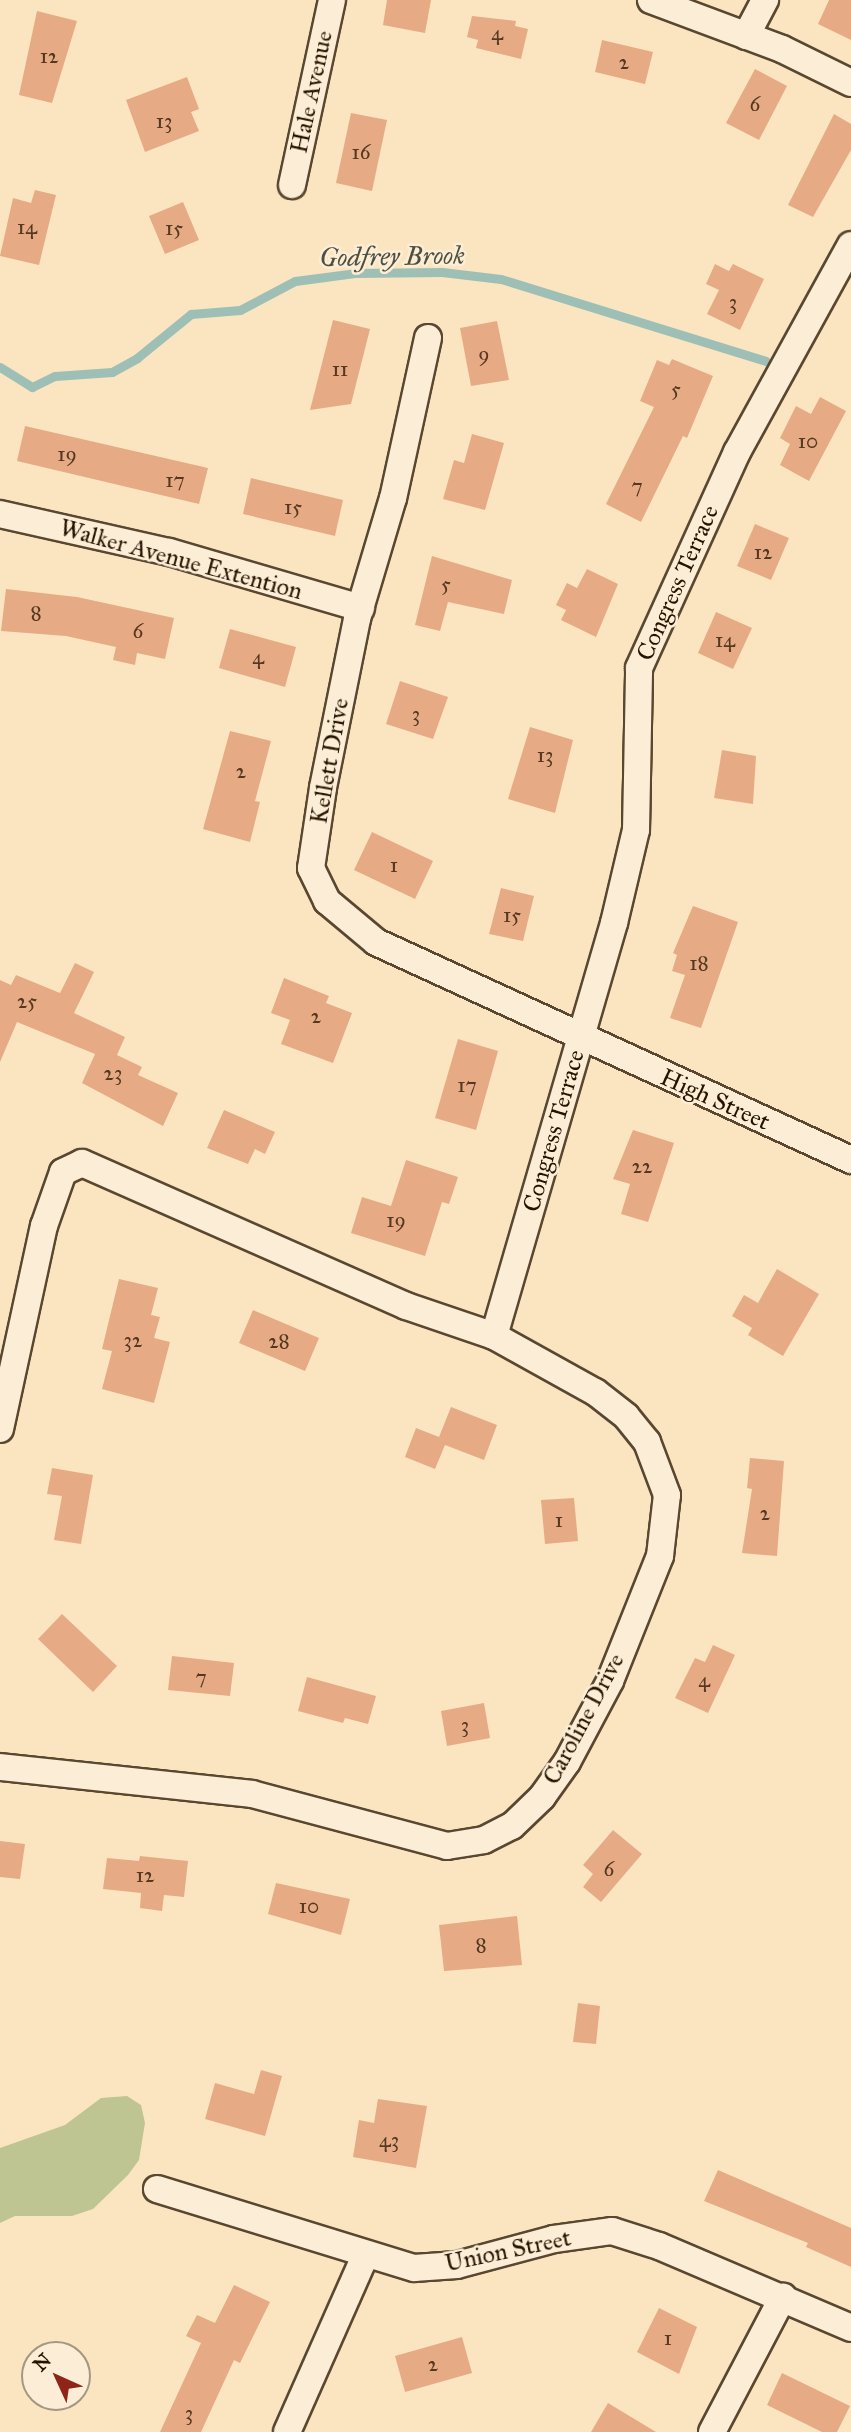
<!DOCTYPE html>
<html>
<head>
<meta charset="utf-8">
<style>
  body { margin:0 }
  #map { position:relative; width:851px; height:2432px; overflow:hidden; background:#fae5c0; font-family:"IM FELL Great Primer",serif }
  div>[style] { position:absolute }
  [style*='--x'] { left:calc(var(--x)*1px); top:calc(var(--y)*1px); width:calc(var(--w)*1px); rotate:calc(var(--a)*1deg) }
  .green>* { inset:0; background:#bec592 }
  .stream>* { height:9px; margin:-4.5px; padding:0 4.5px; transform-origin:4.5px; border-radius:4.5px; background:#9ebfb5 }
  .building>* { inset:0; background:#e6ab85 }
  .roads { filter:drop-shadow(2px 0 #5a4730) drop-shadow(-2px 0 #5a4730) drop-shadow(0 2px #5a4730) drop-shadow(0 -2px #5a4730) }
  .minor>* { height:26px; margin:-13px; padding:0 13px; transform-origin:13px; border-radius:13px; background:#fceed6 }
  span { translate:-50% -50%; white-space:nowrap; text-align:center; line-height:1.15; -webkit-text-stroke:5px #fceed6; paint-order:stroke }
  .number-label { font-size:21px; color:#553821 }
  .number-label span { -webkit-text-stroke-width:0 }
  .street-label { font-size:24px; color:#251200 }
  .water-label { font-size:26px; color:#4f4f3f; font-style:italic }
  .north { position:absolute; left:21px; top:2341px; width:70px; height:70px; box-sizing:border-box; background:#fceed6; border:2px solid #a69680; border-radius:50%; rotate:315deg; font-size:19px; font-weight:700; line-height:28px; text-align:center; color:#251200 }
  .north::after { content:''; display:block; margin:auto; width:24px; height:32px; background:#8f2418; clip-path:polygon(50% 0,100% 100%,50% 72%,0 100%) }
</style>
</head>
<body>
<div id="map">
  <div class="green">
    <i style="clip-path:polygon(127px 2096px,141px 2105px,145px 2123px,139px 2160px,128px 2175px,93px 2209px,72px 2216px,15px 2216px,0 2223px,0 2148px,65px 2125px,101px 2098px)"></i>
  </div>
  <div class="stream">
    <i style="--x:0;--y:367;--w:38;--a:32"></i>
    <i style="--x:32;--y:387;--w:25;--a:-26"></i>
    <i style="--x:55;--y:376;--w:57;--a:-4"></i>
    <i style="--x:112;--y:372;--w:29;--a:-29"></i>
    <i style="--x:137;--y:358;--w:70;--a:-39.2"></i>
    <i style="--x:191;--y:314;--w:49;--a:-4.7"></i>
    <i style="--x:240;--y:310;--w:62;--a:-27.8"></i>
    <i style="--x:295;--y:281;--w:62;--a:-7.5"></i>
    <i style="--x:356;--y:273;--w:86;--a:-0.7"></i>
    <i style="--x:442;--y:272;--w:59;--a:6.8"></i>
    <i style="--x:501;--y:279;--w:277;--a:17.2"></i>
  </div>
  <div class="building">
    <i style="clip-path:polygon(387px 0,431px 0,425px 33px,383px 25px)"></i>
    <i style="clip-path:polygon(829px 0,851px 0,851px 40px,818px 24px)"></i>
    <i style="clip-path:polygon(37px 11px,77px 21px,52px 103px,19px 95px)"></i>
    <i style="clip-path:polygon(472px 16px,516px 21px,515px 26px,528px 29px,521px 59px,476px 48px,478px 40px,467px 37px)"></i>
    <i style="clip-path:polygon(602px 40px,653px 52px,645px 84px,595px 72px)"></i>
    <i style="clip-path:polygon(755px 69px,787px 86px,759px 140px,726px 123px)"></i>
    <i style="clip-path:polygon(187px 77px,199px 109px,191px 112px,199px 131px,145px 152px,126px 100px)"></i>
    <i style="clip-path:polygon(351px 113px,387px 120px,372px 191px,336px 183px)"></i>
    <i style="clip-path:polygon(834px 114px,851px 124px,851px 150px,813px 217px,788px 205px)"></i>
    <i style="clip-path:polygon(35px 190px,56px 195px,39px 265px,0 256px,13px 198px,31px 203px)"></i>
    <i style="clip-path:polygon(183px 202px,199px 240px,165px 254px,149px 216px)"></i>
    <i style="clip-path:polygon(715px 264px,729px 271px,733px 264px,764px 279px,740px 330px,707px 314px,719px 290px,706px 284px)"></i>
    <i style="clip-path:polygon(333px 320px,370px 329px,351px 404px,310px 410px)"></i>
    <i style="clip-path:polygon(497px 321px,509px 380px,471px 386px,460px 328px)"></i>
    <i style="clip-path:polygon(672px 359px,713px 376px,687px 438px,683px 436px,641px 522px,606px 504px,654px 407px,640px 401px,657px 360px,669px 365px)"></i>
    <i style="clip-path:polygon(820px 397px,846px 411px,809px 481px,780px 465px,790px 444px,780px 438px,796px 406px,811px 414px)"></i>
    <i style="clip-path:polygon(25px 426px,208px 468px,199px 504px,17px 461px)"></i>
    <i style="clip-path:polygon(472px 434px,504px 443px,485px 510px,443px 499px,454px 460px,464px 463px)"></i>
    <i style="clip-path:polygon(251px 478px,343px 500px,335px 536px,243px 514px)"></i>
    <i style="clip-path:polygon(755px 524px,789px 538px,771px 580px,737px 566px)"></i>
    <i style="clip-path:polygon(432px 556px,512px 580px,504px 614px,448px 602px,440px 631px,415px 625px)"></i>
    <i style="clip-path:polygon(587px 569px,618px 584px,596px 637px,561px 620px,566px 610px,556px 605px,567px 583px,577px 588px)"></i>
    <i style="clip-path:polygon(6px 589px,77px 597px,174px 618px,165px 659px,137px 653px,135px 665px,113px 660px,116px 647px,66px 636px,1px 631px)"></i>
    <i style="clip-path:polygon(716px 612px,752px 628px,733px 669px,698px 653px)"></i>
    <i style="clip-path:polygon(230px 629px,296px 647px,285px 687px,219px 668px)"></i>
    <i style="clip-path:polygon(400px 681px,448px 697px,433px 739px,386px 724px)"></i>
    <i style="clip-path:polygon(530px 727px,573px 740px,555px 813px,508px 799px)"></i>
    <i style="clip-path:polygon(230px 731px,271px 741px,255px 801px,260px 802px,250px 842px,203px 829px)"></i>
    <i style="clip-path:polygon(722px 750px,756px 756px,753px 804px,714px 798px)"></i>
    <i style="clip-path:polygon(372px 832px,433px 861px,415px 899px,354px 870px)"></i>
    <i style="clip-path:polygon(501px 888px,534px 896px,523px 941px,489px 934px)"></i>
    <i style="clip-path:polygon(693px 906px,738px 922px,701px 1028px,670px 1018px,685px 975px,672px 971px,677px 955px,673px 953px)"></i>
    <i style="clip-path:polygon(75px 963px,94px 972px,74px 1013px,125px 1037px,117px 1055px,142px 1067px,138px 1075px,178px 1093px,163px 1126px,82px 1083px,95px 1054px,17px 1022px,0 1062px,0 980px,11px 985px,16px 975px,60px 993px)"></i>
    <i style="clip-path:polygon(284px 978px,329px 996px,326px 1003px,352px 1013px,333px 1063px,281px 1044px,290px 1020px,271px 1013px)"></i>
    <i style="clip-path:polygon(458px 1039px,498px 1051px,476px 1130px,435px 1118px)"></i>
    <i style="clip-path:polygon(224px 1110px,275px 1132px,265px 1154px,255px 1149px,248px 1164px,207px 1148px)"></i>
    <i style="clip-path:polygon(633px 1130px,674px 1143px,648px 1222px,621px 1214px,630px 1184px,613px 1179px)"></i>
    <i style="clip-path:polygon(406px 1160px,458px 1177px,449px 1204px,442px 1202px,425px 1256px,351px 1233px,362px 1197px,391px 1206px)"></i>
    <i style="clip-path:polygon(777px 1269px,819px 1294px,783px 1356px,748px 1335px,752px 1328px,732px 1316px,744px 1295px,758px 1303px)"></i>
    <i style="clip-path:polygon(119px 1279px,158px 1288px,151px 1315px,160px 1317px,154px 1338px,170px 1342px,154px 1403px,102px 1389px,112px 1351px,102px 1349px)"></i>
    <i style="clip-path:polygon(253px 1310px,319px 1338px,305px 1371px,239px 1343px)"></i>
    <i style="clip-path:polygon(451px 1407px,497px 1425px,484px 1460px,445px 1445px,435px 1469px,405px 1457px,416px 1428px,439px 1437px)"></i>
    <i style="clip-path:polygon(750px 1458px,784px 1461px,777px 1556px,742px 1553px,752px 1489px,747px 1488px)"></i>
    <i style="clip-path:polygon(52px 1468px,93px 1475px,81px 1544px,54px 1540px,62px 1496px,47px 1494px)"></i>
    <i style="clip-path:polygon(574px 1498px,578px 1541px,545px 1544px,541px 1500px)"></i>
    <i style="clip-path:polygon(62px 1614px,117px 1666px,93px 1692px,38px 1639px)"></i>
    <i style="clip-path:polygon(713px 1645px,735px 1655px,708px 1713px,675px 1698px,695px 1658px,705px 1662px)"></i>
    <i style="clip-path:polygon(172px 1656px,234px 1663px,230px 1696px,168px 1690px)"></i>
    <i style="clip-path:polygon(307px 1677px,376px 1696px,368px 1724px,345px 1718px,343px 1723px,298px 1711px)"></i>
    <i style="clip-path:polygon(484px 1703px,490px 1738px,447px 1746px,441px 1711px)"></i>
    <i style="clip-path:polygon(613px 1830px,642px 1854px,601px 1902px,583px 1887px,593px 1874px,583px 1865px)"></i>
    <i style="clip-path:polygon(0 1841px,25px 1844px,20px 1879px,0 1877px)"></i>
    <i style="clip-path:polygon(140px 1856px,188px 1861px,184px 1897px,164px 1895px,162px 1911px,140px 1908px,141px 1893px,103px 1889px,107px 1858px,139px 1861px)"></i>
    <i style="clip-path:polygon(276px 1883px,350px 1899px,341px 1935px,268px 1914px)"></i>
    <i style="clip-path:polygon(517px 1916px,522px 1965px,444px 1971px,439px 1925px)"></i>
    <i style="clip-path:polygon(578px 2003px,600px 2006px,596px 2044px,573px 2042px)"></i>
    <i style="clip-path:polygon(261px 2070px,282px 2076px,265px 2136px,205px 2119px,215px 2083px,254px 2094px)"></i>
    <i style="clip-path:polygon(378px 2099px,427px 2106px,416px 2168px,353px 2157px,359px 2120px,374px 2123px)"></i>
    <i style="clip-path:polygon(718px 2170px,851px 2228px,851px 2267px,806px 2247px,808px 2243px,704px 2201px)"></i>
    <i style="clip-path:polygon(234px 2285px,270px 2302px,240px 2363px,234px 2360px,201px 2432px,160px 2432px,201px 2343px,186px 2336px,197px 2315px,215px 2323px)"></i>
    <i style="clip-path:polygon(659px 2308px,697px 2327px,679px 2374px,637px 2352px)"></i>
    <i style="clip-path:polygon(462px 2337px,472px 2373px,405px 2392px,395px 2356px)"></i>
    <i style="clip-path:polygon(782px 2373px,850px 2406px,837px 2432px,822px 2432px,767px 2405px)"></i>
    <i style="clip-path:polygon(608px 2403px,656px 2432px,591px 2432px)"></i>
  </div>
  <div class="roads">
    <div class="minor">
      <i style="--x:651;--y:0;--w:140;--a:20.5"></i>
      <i style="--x:782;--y:49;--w:77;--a:26.2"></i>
      <i style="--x:746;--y:36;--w:41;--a:-62.2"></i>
      <i style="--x:292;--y:185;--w:189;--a:-77.8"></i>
      <i style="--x:428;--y:338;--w:164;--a:102.3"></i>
      <i style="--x:393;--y:498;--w:126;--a:106.6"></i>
      <i style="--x:357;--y:619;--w:172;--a:101.4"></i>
      <i style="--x:323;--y:788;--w:81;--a:98.5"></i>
      <i style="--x:311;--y:868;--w:37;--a:64"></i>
      <i style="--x:327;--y:901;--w:64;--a:39.9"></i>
      <i style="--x:376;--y:942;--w:523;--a:24.65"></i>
      <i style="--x:0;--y:514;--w:173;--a:12.7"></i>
      <i style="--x:169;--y:552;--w:200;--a:16.3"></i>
      <i style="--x:0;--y:1429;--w:208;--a:-77.8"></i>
      <i style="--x:44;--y:1226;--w:57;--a:-70.6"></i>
      <i style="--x:63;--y:1172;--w:21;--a:-25"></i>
      <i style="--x:82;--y:1163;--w:354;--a:23.8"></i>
      <i style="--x:406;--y:1306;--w:93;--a:18.8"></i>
      <i style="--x:494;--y:1336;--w:430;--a:-73.8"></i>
      <i style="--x:614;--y:923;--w:96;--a:-76.7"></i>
      <i style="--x:636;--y:830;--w:162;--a:-88.9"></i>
      <i style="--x:639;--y:668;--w:237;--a:-65.6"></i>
      <i style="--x:737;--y:452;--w:236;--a:-61.2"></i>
      <i style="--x:0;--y:1767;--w:253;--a:6.1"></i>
      <i style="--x:252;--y:1794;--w:202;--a:14.9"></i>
      <i style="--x:447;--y:1846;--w:37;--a:-9"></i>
      <i style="--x:484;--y:1840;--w:31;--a:-27"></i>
      <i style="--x:512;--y:1826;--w:42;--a:-44"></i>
      <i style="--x:542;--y:1797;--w:43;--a:-54.5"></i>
      <i style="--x:567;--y:1762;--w:92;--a:-62"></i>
      <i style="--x:610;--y:1681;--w:135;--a:-68.2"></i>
      <i style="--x:660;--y:1556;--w:61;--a:-83.5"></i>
      <i style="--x:667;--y:1495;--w:57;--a:-110.7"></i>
      <i style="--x:647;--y:1442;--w:33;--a:-129"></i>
      <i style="--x:626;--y:1416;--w:39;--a:-142"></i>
      <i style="--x:595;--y:1392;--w:115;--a:-151"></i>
      <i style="--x:157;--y:2189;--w:269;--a:17.1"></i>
      <i style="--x:414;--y:2268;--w:43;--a:-4"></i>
      <i style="--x:457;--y:2265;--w:100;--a:-15"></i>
      <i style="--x:554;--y:2239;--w:59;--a:-7.9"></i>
      <i style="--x:612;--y:2231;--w:49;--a:17.7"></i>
      <i style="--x:659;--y:2246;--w:209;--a:23.1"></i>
      <i style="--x:287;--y:2432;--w:193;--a:-66.1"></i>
      <i style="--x:712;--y:2432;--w:153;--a:-62.3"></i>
    </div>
  </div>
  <div class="number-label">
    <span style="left:497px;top:33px">4</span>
    <span style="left:49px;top:56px">12</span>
    <span style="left:624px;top:62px">2</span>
    <span style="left:755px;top:104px">6</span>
    <span style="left:164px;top:121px">13</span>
    <span style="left:361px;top:152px">16</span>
    <span style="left:27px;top:227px">14</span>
    <span style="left:174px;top:228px">15</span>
    <span style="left:733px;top:302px">3</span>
    <span style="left:484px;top:354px">9</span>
    <span style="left:340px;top:369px">11</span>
    <span style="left:676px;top:389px">5</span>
    <span style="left:808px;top:441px">10</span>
    <span style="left:67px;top:454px">19</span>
    <span style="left:175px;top:480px">17</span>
    <span style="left:637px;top:486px">7</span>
    <span style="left:293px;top:507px">15</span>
    <span style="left:763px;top:552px">12</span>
    <span style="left:446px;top:584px">5</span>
    <span style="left:36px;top:613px">8</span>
    <span style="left:138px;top:631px">6</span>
    <span style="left:725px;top:640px">14</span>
    <span style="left:258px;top:657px">4</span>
    <span style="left:416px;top:714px">3</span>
    <span style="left:545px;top:755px">13</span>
    <span style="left:241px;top:771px">2</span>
    <span style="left:394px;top:865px">1</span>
    <span style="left:512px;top:915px">15</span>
    <span style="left:699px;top:963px">18</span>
    <span style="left:27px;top:1001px">25</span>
    <span style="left:316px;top:1016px">2</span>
    <span style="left:113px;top:1073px">23</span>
    <span style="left:467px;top:1085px">17</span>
    <span style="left:642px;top:1166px">22</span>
    <span style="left:396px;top:1220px">19</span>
    <span style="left:133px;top:1340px">32</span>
    <span style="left:279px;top:1341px">28</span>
    <span style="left:765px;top:1513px">2</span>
    <span style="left:559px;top:1520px">1</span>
    <span style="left:201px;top:1677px">7</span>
    <span style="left:704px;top:1680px">4</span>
    <span style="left:465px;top:1725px">3</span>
    <span style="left:609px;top:1869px">6</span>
    <span style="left:145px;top:1875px">12</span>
    <span style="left:309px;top:1906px">10</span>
    <span style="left:481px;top:1945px">8</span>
    <span style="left:389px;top:2140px">43</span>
    <span style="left:668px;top:2338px">1</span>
    <span style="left:433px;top:2364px">2</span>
    <span style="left:189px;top:2413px">3</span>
  </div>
  <div class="street-label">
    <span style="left:312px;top:92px;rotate:-78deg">Hale Avenue</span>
    <span style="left:181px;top:560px;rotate:15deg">Walker Avenue Extention</span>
    <span style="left:678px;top:583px;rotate:-66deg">Congress Terrace</span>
    <span style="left:330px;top:761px;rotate:-80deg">Kellett Drive</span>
    <span style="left:715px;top:1100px;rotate:24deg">High Street</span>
    <span style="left:554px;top:1131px;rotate:-74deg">Congress Terrace</span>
    <span style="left:584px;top:1719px;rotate:-62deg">Caroline Drive</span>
    <span style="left:508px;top:2251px;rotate:-12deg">Union Street</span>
  </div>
  <div class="water-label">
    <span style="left:392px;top:257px;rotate:-1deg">Godfrey Brook</span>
  </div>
  <div class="north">N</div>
</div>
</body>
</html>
